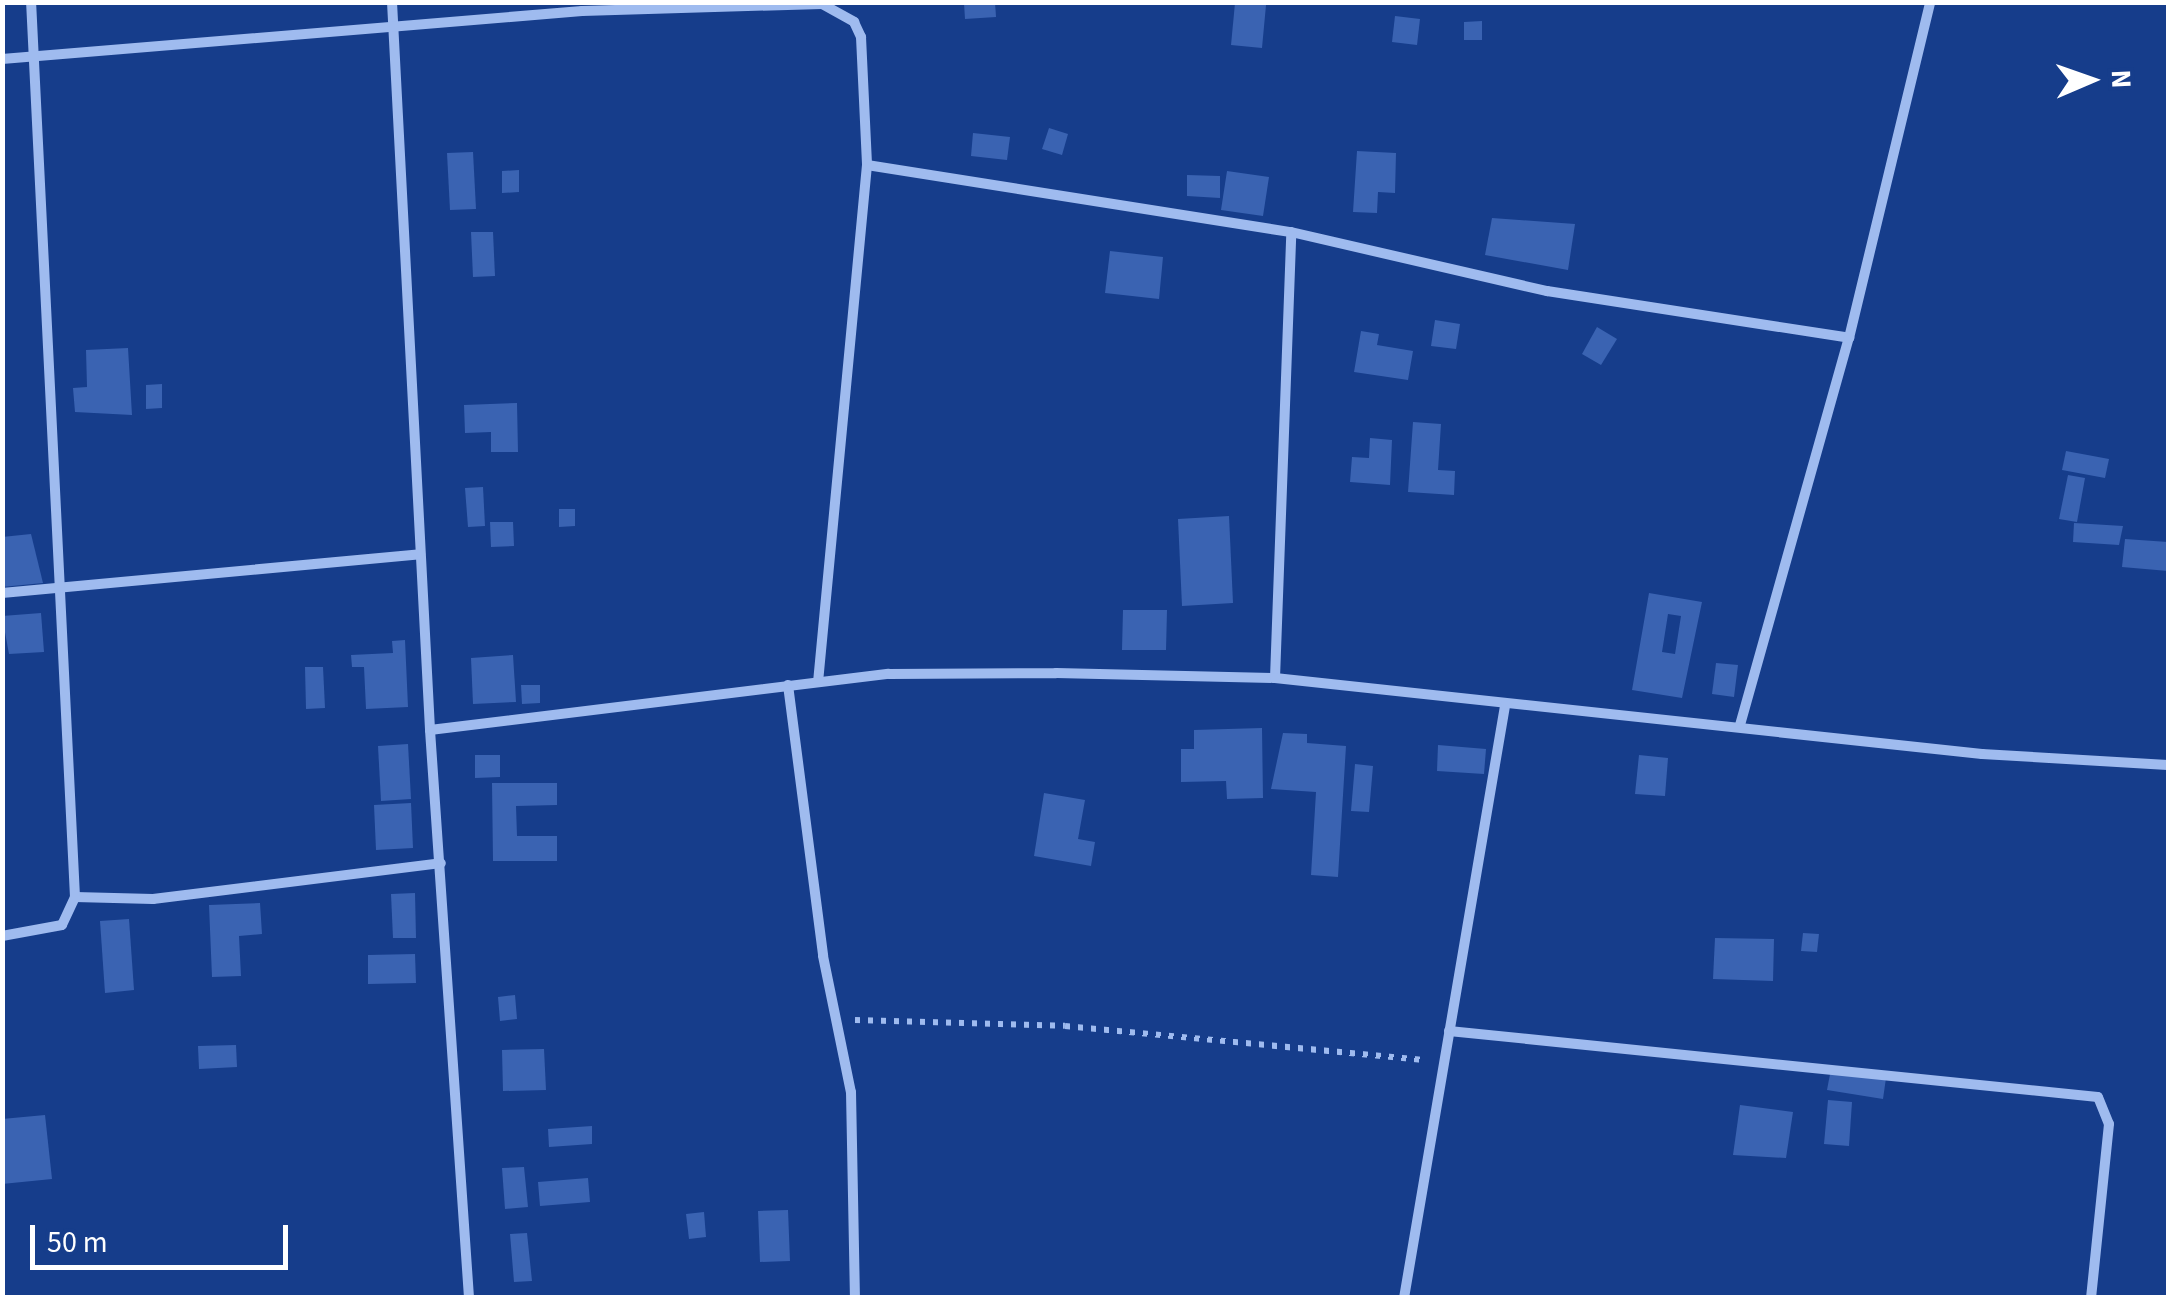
<!DOCTYPE html>
<html>
<head>
<meta charset="utf-8">
<style>
  body { margin:0 }
  #map { position:relative; width:2171px; height:1300px; overflow:hidden; background:#163d8b; font-family:"Source Sans 3",sans-serif }
  div>[style] { position:absolute }
  [style*='--x'] { left:calc(var(--x)*1px); top:calc(var(--y)*1px); width:calc(var(--w)*1px); rotate:calc(var(--a)*1deg) }
  .building>* { inset:0; background:#3a63b2 }
  .path>* { height:6px; margin-top:-3px; transform-origin:0; background:repeating-linear-gradient(90deg,#9fbbef 0 5px,transparent 0 13px) }
  .street>* { height:10px; margin:-5px; padding:0 5px; transform-origin:5px; border-radius:5px; background:#9fbbef }
  span { translate:-50% -50%; white-space:nowrap; text-align:center; line-height:1.15; -webkit-text-stroke:10px #163d8b; paint-order:stroke }
  .frame { position:absolute; inset:0; border:5px solid #fff; pointer-events:none }
  .north { position:absolute; left:2041px; top:30px; width:100px; height:100px; -webkit-text-stroke:8px #163d8b; paint-order:stroke; rotate:88deg; font-size:28px; font-weight:700; line-height:40px; text-align:center; color:#fff }
  .north::after { content:''; display:block; margin:auto; width:35px; height:45px; background:#fff; clip-path:polygon(50% 0,100% 100%,50% 72%,0 100%) }
  .scale { position:absolute; left:30px; top:1225px; width:258px; height:45px; box-sizing:border-box; border:5px solid #fff; border-top:0; padding-left:12px; font-size:30px; line-height:35px; white-space:nowrap; color:#fff; -webkit-text-stroke:8px #163d8b; paint-order:stroke }
</style>
</head>
<body>
<div id="map">
  <div class="building">
    <i style="clip-path:polygon(995px 2px,996px 17px,965px 19px,964px 3px)"></i>
    <i style="clip-path:polygon(1235px 3px,1266px 5px,1262px 48px,1231px 45px)"></i>
    <i style="clip-path:polygon(1395px 16px,1420px 19px,1417px 45px,1392px 42px)"></i>
    <i style="clip-path:polygon(1482px 21px,1482px 40px,1464px 40px,1464px 22px)"></i>
    <i style="clip-path:polygon(1049px 128px,1068px 134px,1062px 155px,1042px 149px)"></i>
    <i style="clip-path:polygon(973px 133px,1010px 137px,1007px 160px,971px 156px)"></i>
    <i style="clip-path:polygon(1357px 151px,1396px 153px,1395px 193px,1378px 192px,1377px 213px,1353px 212px)"></i>
    <i style="clip-path:polygon(473px 152px,476px 209px,450px 210px,447px 153px)"></i>
    <i style="clip-path:polygon(519px 170px,519px 192px,502px 193px,502px 171px)"></i>
    <i style="clip-path:polygon(1227px 171px,1269px 177px,1263px 216px,1221px 210px)"></i>
    <i style="clip-path:polygon(1187px 175px,1220px 176px,1220px 198px,1187px 196px)"></i>
    <i style="clip-path:polygon(1492px 218px,1575px 224px,1568px 270px,1485px 255px)"></i>
    <i style="clip-path:polygon(471px 232px,493px 232px,495px 276px,473px 277px)"></i>
    <i style="clip-path:polygon(1110px 251px,1163px 257px,1159px 299px,1105px 293px)"></i>
    <i style="clip-path:polygon(1435px 320px,1460px 324px,1456px 349px,1431px 346px)"></i>
    <i style="clip-path:polygon(1597px 327px,1617px 339px,1601px 365px,1582px 354px)"></i>
    <i style="clip-path:polygon(1361px 331px,1379px 334px,1377px 345px,1413px 351px,1408px 380px,1354px 372px)"></i>
    <i style="clip-path:polygon(128px 348px,132px 415px,75px 412px,73px 388px,87px 387px,86px 350px)"></i>
    <i style="clip-path:polygon(162px 384px,162px 408px,146px 409px,146px 385px)"></i>
    <i style="clip-path:polygon(517px 403px,518px 452px,491px 452px,491px 432px,465px 433px,464px 405px)"></i>
    <i style="clip-path:polygon(1413px 422px,1441px 424px,1438px 470px,1455px 471px,1454px 495px,1408px 492px)"></i>
    <i style="clip-path:polygon(1370px 438px,1392px 440px,1390px 485px,1350px 482px,1352px 457px,1369px 458px)"></i>
    <i style="clip-path:polygon(2066px 451px,2109px 459px,2105px 478px,2062px 470px)"></i>
    <i style="clip-path:polygon(2068px 475px,2085px 478px,2077px 522px,2059px 519px)"></i>
    <i style="clip-path:polygon(483px 487px,485px 526px,468px 527px,465px 488px)"></i>
    <i style="clip-path:polygon(559px 509px,575px 509px,575px 526px,559px 527px)"></i>
    <i style="clip-path:polygon(1229px 516px,1233px 603px,1182px 606px,1178px 519px)"></i>
    <i style="clip-path:polygon(490px 522px,513px 522px,514px 546px,491px 547px)"></i>
    <i style="clip-path:polygon(2074px 523px,2123px 526px,2119px 545px,2073px 542px)"></i>
    <i style="clip-path:polygon(31px 534px,43px 583px,2px 587px,2px 537px)"></i>
    <i style="clip-path:polygon(2125px 539px,2168px 542px,2168px 571px,2122px 567px)"></i>
    <i style="clip-path:polygon(evenodd,1649px 593px,1702px 602px,1682px 698px,1632px 690px,1649px 593px,1668px 614px,1681px 616px,1675px 654px,1662px 652px,1668px 614px)"></i>
    <i style="clip-path:polygon(1123px 610px,1167px 610px,1166px 650px,1122px 650px)"></i>
    <i style="clip-path:polygon(41px 613px,44px 652px,9px 654px,2px 616px)"></i>
    <i style="clip-path:polygon(405px 640px,408px 707px,366px 709px,364px 667px,352px 667px,351px 655px,393px 653px,392px 641px)"></i>
    <i style="clip-path:polygon(513px 655px,516px 702px,473px 704px,471px 658px)"></i>
    <i style="clip-path:polygon(1716px 663px,1738px 665px,1734px 697px,1712px 694px)"></i>
    <i style="clip-path:polygon(305px 667px,323px 667px,325px 708px,306px 709px)"></i>
    <i style="clip-path:polygon(521px 685px,540px 685px,540px 703px,522px 704px)"></i>
    <i style="clip-path:polygon(1262px 728px,1263px 798px,1227px 799px,1226px 781px,1181px 782px,1181px 749px,1194px 749px,1194px 730px)"></i>
    <i style="clip-path:polygon(1283px 733px,1307px 734px,1307px 743px,1346px 746px,1338px 877px,1311px 875px,1316px 792px,1271px 789px)"></i>
    <i style="clip-path:polygon(408px 744px,411px 799px,381px 801px,378px 746px)"></i>
    <i style="clip-path:polygon(1438px 745px,1486px 749px,1484px 774px,1437px 771px)"></i>
    <i style="clip-path:polygon(475px 755px,500px 755px,500px 777px,475px 778px)"></i>
    <i style="clip-path:polygon(1639px 755px,1668px 758px,1665px 796px,1635px 794px)"></i>
    <i style="clip-path:polygon(1355px 764px,1373px 766px,1369px 812px,1351px 811px)"></i>
    <i style="clip-path:polygon(492px 783px,557px 783px,557px 805px,516px 806px,517px 836px,557px 836px,557px 861px,493px 861px)"></i>
    <i style="clip-path:polygon(1044px 793px,1085px 800px,1078px 839px,1095px 842px,1091px 866px,1034px 856px)"></i>
    <i style="clip-path:polygon(411px 803px,413px 848px,376px 850px,374px 805px)"></i>
    <i style="clip-path:polygon(415px 893px,416px 938px,393px 938px,391px 894px)"></i>
    <i style="clip-path:polygon(260px 903px,262px 934px,239px 936px,241px 976px,212px 977px,209px 905px)"></i>
    <i style="clip-path:polygon(129px 919px,134px 990px,105px 993px,100px 921px)"></i>
    <i style="clip-path:polygon(1803px 933px,1819px 934px,1817px 952px,1801px 951px)"></i>
    <i style="clip-path:polygon(1715px 938px,1774px 939px,1773px 981px,1713px 979px)"></i>
    <i style="clip-path:polygon(415px 954px,416px 983px,368px 984px,368px 955px)"></i>
    <i style="clip-path:polygon(515px 995px,517px 1019px,500px 1021px,498px 997px)"></i>
    <i style="clip-path:polygon(236px 1045px,237px 1067px,199px 1069px,198px 1046px)"></i>
    <i style="clip-path:polygon(544px 1049px,546px 1090px,503px 1091px,502px 1050px)"></i>
    <i style="clip-path:polygon(1831px 1069px,1886px 1078px,1883px 1099px,1827px 1090px)"></i>
    <i style="clip-path:polygon(1828px 1100px,1852px 1102px,1849px 1146px,1824px 1144px)"></i>
    <i style="clip-path:polygon(1740px 1105px,1793px 1112px,1786px 1158px,1733px 1155px)"></i>
    <i style="clip-path:polygon(45px 1115px,52px 1179px,2px 1184px,2px 1119px)"></i>
    <i style="clip-path:polygon(592px 1126px,592px 1144px,549px 1147px,548px 1129px)"></i>
    <i style="clip-path:polygon(524px 1167px,528px 1207px,505px 1209px,502px 1168px)"></i>
    <i style="clip-path:polygon(588px 1178px,590px 1202px,540px 1206px,538px 1182px)"></i>
    <i style="clip-path:polygon(788px 1210px,790px 1261px,760px 1262px,758px 1211px)"></i>
    <i style="clip-path:polygon(704px 1212px,706px 1237px,689px 1239px,686px 1214px)"></i>
    <i style="clip-path:polygon(527px 1233px,532px 1281px,514px 1282px,510px 1234px)"></i>
  </div>
  <div class="path">
    <i style="--x:855;--y:1020;--w:210;--a:1.6"></i>
    <i style="--x:1065;--y:1026;--w:363;--a:5.4"></i>
  </div>
  <div class="street">
    <i style="--x:392;--y:2;--w:729;--a:87.01"></i>
    <i style="--x:430;--y:730;--w:569;--a:86.07"></i>
    <i style="--x:2;--y:59;--w:582;--a:-4.73"></i>
    <i style="--x:582;--y:11;--w:240;--a:-1.7"></i>
    <i style="--x:822;--y:4;--w:37;--a:29"></i>
    <i style="--x:854;--y:22;--w:17;--a:65"></i>
    <i style="--x:861;--y:37;--w:128;--a:87.3"></i>
    <i style="--x:867;--y:165;--w:519;--a:95.41"></i>
    <i style="--x:867;--y:165;--w:429;--a:9"></i>
    <i style="--x:1291;--y:232;--w:263;--a:13"></i>
    <i style="--x:1547;--y:291;--w:306;--a:8.8"></i>
    <i style="--x:2;--y:593;--w:420;--a:-5.3"></i>
    <i style="--x:1275;--y:678;--w:446;--a:-87.9"></i>
    <i style="--x:788;--y:685;--w:273;--a:82.6"></i>
    <i style="--x:823;--y:956;--w:139;--a:78.4"></i>
    <i style="--x:851;--y:1092;--w:206;--a:88.9"></i>
    <i style="--x:1740;--y:725;--w:402;--a:-74.3"></i>
    <i style="--x:1849;--y:338;--w:346;--a:-76.4"></i>
    <i style="--x:430;--y:730;--w:462;--a:-7"></i>
    <i style="--x:889;--y:674;--w:167;--a:-0.3"></i>
    <i style="--x:1056;--y:673;--w:219;--a:1.3"></i>
    <i style="--x:1275;--y:678;--w:711;--a:6.14"></i>
    <i style="--x:1982;--y:754;--w:186;--a:3.4"></i>
    <i style="--x:75;--y:897;--w:78;--a:1.5"></i>
    <i style="--x:153;--y:899;--w:290;--a:-7.1"></i>
    <i style="--x:2;--y:936;--w:61;--a:-10.4"></i>
    <i style="--x:62;--y:925;--w:31;--a:-65"></i>
    <i style="--x:75;--y:897;--w:896;--a:-92.81"></i>
    <i style="--x:1449;--y:1031;--w:652;--a:5.81"></i>
    <i style="--x:2098;--y:1097;--w:29;--a:68"></i>
    <i style="--x:2109;--y:1124;--w:175;--a:95.9"></i>
    <i style="--x:1404;--y:1298;--w:601;--a:-80.32"></i>
  </div>
  <div class="frame"></div>
  <div class="north">N</div>
  <div class="scale">50 m</div>
</div>
</body>
</html>
